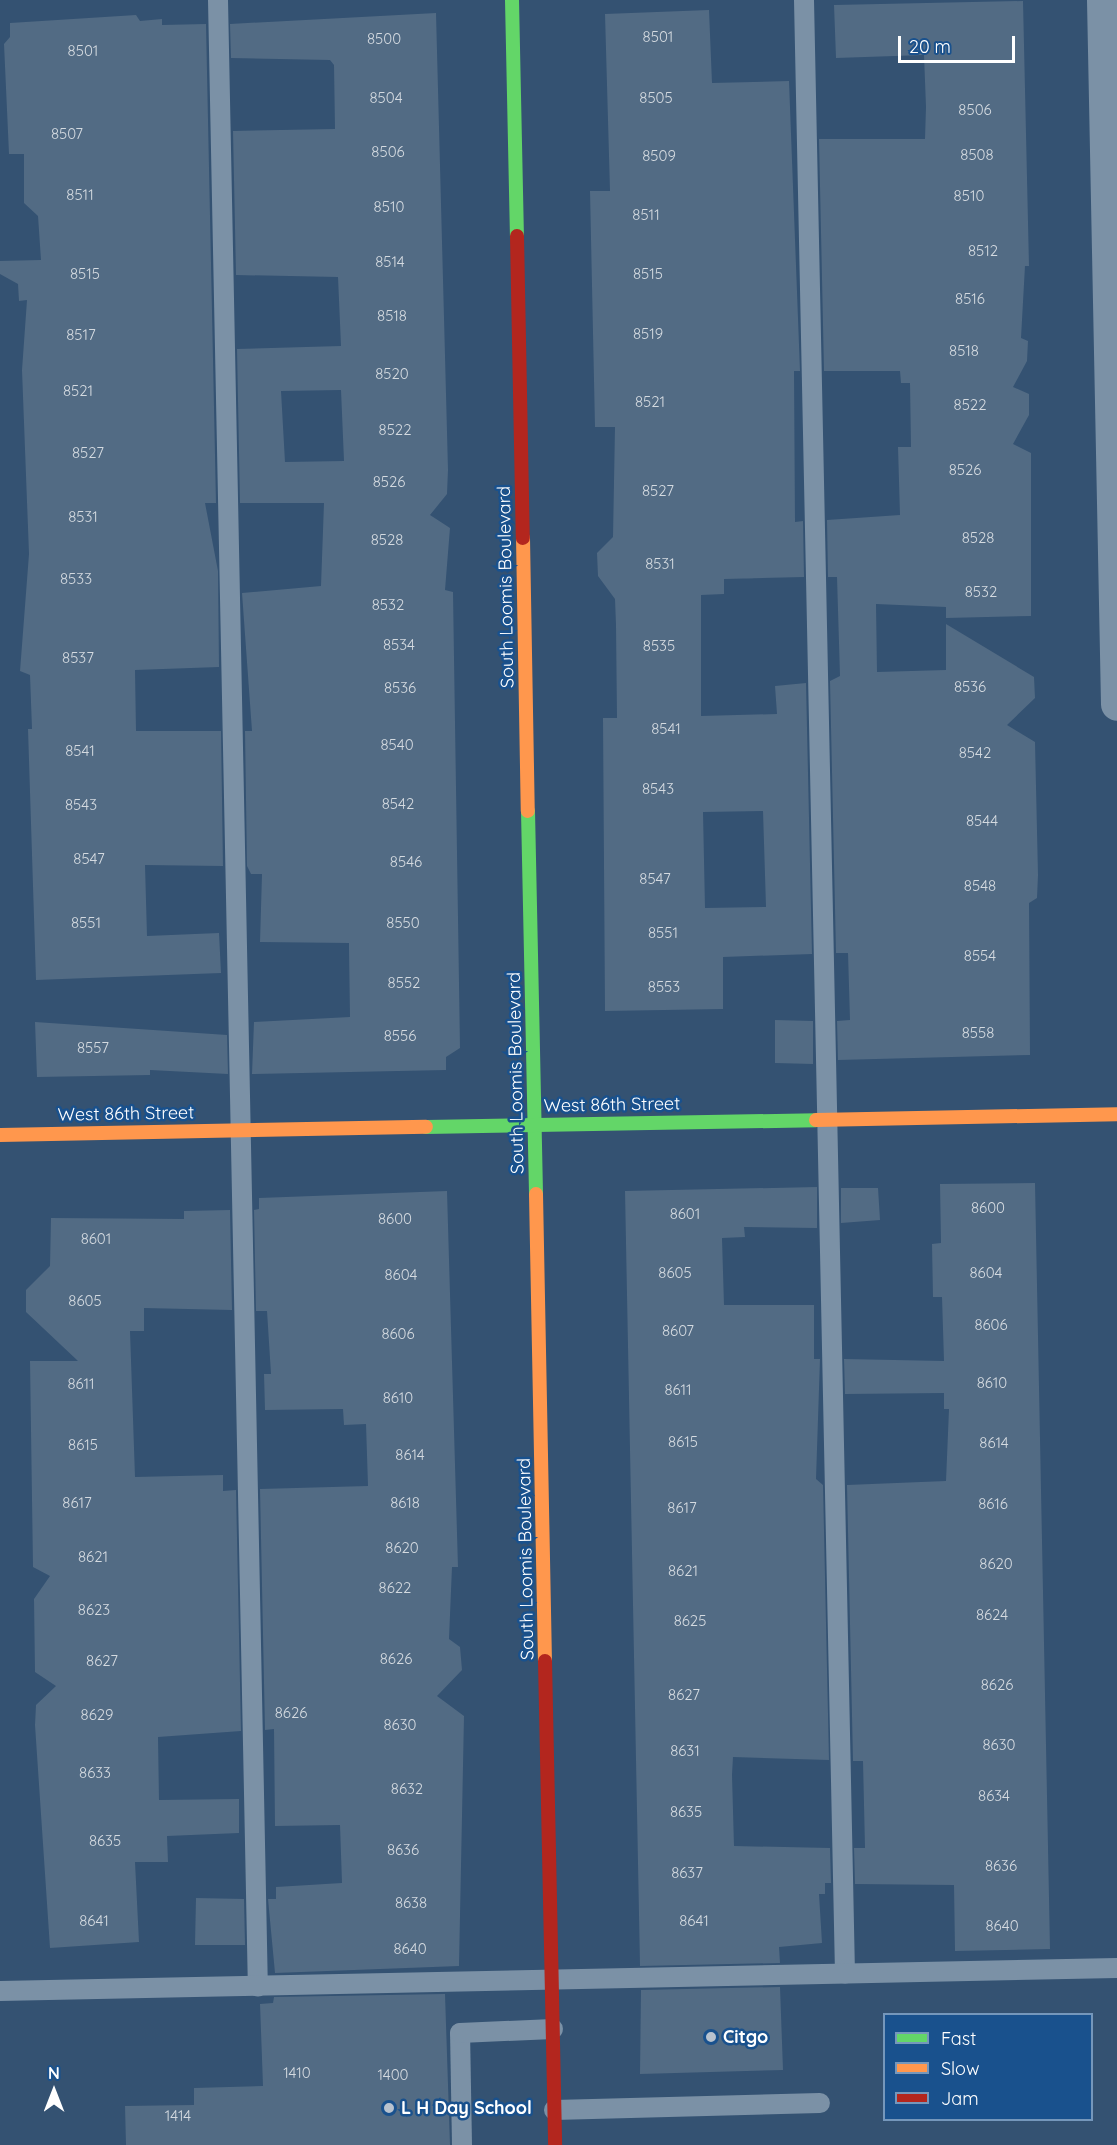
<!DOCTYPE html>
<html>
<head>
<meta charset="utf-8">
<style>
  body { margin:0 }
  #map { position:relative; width:1117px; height:2145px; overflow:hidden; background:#345272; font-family:Quicksand,sans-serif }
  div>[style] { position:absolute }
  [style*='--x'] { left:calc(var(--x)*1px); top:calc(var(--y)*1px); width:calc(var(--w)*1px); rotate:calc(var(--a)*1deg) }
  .building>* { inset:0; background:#526b84 }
  .lane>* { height:20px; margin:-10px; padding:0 10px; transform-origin:10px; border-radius:10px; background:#7b91a6 }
  .street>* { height:33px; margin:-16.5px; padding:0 16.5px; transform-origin:16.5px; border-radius:16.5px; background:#7b91a6 }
  .fast>* { height:14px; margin:-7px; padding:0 7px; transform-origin:7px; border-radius:7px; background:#63d668 }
  .slow>* { height:14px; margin:-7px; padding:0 7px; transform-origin:7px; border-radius:7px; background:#ff974d }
  .jam>* { height:14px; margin:-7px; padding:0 7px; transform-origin:7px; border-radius:7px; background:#b3261e }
  .dots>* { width:16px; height:16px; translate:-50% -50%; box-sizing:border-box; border:3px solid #19518d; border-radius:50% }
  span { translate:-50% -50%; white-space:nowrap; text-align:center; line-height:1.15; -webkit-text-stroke:5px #19518d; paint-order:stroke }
  .number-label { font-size:15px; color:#d4dae0 }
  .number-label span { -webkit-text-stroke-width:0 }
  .street-label { font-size:18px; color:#fff }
  .poi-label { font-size:18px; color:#fff; font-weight:700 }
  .left { translate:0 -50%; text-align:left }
  .legend { position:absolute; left:883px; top:2013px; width:210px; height:108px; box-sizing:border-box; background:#19518d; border:2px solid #7597bb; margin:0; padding:8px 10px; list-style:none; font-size:18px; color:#fff }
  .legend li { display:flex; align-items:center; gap:12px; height:30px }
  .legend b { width:30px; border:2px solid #7597bb }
  .north { position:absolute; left:24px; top:2061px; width:60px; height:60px; -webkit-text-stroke:4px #19518d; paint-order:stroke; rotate:0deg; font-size:16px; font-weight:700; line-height:24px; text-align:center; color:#fff }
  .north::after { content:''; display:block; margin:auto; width:21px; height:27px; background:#fff; clip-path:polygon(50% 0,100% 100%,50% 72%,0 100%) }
  .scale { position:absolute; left:898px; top:36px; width:117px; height:27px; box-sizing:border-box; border:3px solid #fff; border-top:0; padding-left:8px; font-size:18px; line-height:21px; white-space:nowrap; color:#fff; -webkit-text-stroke:4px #19518d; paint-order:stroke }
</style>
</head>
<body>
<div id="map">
  <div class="building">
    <i style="clip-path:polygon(1023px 1px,1029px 266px,1025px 266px,1021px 338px,1028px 341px,1027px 361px,1013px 387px,1029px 394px,1029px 415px,1013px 444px,1031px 453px,1031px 616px,946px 618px,946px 607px,876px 604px,877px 672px,946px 670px,946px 624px,1034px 677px,1035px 698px,1007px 725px,1035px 742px,1038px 875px,1037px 898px,1029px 903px,1030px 1055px,838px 1060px,837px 1021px,850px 1020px,848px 953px,836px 953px,830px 681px,840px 676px,837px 577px,828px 577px,827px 520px,900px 515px,898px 447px,911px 447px,910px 383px,901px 383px,900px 371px,824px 371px,819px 139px,925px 139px,926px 107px,924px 55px,836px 58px,834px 5px)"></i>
    <i style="clip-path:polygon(evenodd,709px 10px,712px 83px,789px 81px,800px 371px,794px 371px,795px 522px,803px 521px,804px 577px,724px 579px,724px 594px,701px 595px,701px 716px,777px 714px,775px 686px,806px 683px,812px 954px,723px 957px,723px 1009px,605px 1011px,603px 718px,617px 718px,616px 625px,615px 599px,598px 576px,597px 553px,613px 537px,615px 427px,595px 427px,590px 191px,610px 191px,605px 14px,709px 10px,763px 811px,766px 907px,705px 908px,703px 812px,763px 811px)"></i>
    <i style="clip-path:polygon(evenodd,436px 13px,448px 470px,447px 494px,430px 515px,450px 528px,445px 590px,453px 592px,460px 1048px,446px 1057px,446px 1070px,252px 1074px,254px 1022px,350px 1017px,349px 948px,349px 943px,260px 942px,262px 874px,251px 874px,247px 866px,245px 731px,252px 731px,242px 593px,321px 586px,324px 503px,240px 503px,237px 349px,341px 346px,338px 277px,236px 275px,233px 131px,335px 129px,334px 65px,330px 60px,231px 58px,230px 24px,436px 13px,341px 390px,344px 461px,285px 462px,281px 391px,341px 390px)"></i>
    <i style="clip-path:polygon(136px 15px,140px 21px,162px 19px,162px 25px,206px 24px,216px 503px,205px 503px,218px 571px,219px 667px,135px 670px,136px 731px,221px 731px,223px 866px,145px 865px,147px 936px,219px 933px,221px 973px,36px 980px,28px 729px,32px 729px,30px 675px,20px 671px,29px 554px,22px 370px,27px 300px,19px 301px,18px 284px,0 274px,0 261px,41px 260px,38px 216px,24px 203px,24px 154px,9px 154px,4px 44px,10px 37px,10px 23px)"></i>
    <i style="clip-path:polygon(775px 1020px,813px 1021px,813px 1064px,775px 1063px)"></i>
    <i style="clip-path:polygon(35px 1022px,227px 1035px,228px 1074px,150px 1070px,150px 1075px,37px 1077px)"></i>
    <i style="clip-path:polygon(1035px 1183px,1050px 1949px,955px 1951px,954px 1885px,855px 1884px,854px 1848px,865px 1848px,863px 1761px,853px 1761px,847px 1485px,946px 1481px,949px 1409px,944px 1409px,944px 1393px,845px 1394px,844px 1359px,944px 1361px,942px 1297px,933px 1297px,932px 1244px,941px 1243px,940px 1184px)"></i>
    <i style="clip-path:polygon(817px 1187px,817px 1228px,744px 1227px,745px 1237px,722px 1238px,724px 1305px,814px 1305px,814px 1359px,820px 1359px,816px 1479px,823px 1485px,829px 1760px,733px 1757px,732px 1775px,734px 1846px,830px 1848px,831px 1883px,825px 1883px,825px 1894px,819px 1894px,822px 1943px,779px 1947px,780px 1963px,640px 1966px,625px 1191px)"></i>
    <i style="clip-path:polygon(841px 1188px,878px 1188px,880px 1220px,841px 1223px)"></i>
    <i style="clip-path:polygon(447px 1191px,458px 1567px,452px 1567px,449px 1639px,460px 1647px,462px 1670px,437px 1696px,464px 1716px,459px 1966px,275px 1973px,268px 1899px,276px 1899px,276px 1887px,342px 1883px,340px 1825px,275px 1826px,274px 1729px,265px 1730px,260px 1489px,368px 1486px,366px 1424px,344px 1425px,343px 1409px,265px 1410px,264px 1374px,271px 1374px,267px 1311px,256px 1311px,254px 1210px,259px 1209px,259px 1198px)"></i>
    <i style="clip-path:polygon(230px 1210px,232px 1310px,144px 1308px,144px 1331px,130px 1331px,135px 1477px,223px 1475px,223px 1491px,236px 1490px,241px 1731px,158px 1737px,159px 1800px,239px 1799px,239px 1833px,167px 1836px,168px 1862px,135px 1862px,139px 1942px,50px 1948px,35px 1725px,36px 1705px,56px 1686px,35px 1672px,34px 1599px,50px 1576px,33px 1567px,30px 1361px,78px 1361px,26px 1312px,26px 1290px,50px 1266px,51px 1218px,184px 1219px,184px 1211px)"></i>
    <i style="clip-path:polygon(196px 1898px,244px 1899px,245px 1945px,195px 1945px)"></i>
    <i style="clip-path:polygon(780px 1987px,783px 2070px,640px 2074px,641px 1990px)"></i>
    <i style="clip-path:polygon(445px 1994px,450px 2145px,126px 2145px,125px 2106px,194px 2105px,194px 2088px,263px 2086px,260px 2004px,273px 2003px,274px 1997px)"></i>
  </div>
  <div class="lane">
    <i style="--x:218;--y:0;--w:1987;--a:88.85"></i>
    <i style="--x:804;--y:0;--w:1974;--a:88.81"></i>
    <i style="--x:0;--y:1991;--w:1117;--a:-1.18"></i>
    <i style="--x:554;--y:2110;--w:266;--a:-1.5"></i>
    <i style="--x:462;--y:2145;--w:112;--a:-91"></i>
    <i style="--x:460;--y:2033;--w:93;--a:-2.5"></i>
  </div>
  <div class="street">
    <i style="--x:1103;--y:0;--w:704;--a:88.86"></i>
  </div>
  <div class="fast">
    <i style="--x:512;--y:0;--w:236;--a:88.8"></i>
    <i style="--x:528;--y:811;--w:383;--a:88.8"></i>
    <i style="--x:426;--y:1127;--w:390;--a:-1"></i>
  </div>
  <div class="slow">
    <i style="--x:523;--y:538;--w:273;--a:89"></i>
    <i style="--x:816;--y:1120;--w:301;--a:-1.1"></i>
    <i style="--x:0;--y:1135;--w:426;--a:-1.1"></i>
    <i style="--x:536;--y:1194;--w:467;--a:88.9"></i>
  </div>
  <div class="jam">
    <i style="--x:517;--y:236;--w:302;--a:88.9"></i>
    <i style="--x:545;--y:1661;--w:484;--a:88.8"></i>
  </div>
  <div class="dots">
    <i style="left:711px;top:2037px;background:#b8c2ce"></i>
    <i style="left:389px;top:2108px;background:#b8c2ce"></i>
  </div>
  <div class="number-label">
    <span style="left:658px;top:37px">8501</span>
    <span style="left:384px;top:39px">8500</span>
    <span style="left:83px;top:51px">8501</span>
    <span style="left:386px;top:98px">8504</span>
    <span style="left:656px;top:98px">8505</span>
    <span style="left:975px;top:110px">8506</span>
    <span style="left:67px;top:134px">8507</span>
    <span style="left:388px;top:152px">8506</span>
    <span style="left:977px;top:155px">8508</span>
    <span style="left:659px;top:156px">8509</span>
    <span style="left:80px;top:195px">8511</span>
    <span style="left:969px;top:196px">8510</span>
    <span style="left:389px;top:207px">8510</span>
    <span style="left:646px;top:215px">8511</span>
    <span style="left:983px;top:251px">8512</span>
    <span style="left:390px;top:262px">8514</span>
    <span style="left:85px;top:274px">8515</span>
    <span style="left:648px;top:274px">8515</span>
    <span style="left:970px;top:299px">8516</span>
    <span style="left:392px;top:316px">8518</span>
    <span style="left:648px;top:334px">8519</span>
    <span style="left:81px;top:335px">8517</span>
    <span style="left:964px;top:351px">8518</span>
    <span style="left:392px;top:374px">8520</span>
    <span style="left:78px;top:391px">8521</span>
    <span style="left:650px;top:402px">8521</span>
    <span style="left:970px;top:405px">8522</span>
    <span style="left:395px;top:430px">8522</span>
    <span style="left:88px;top:453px">8527</span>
    <span style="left:965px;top:470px">8526</span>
    <span style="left:389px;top:482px">8526</span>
    <span style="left:658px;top:491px">8527</span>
    <span style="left:83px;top:517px">8531</span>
    <span style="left:978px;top:538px">8528</span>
    <span style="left:387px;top:540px">8528</span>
    <span style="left:660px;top:564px">8531</span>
    <span style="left:76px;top:579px">8533</span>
    <span style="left:981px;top:592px">8532</span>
    <span style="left:388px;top:605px">8532</span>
    <span style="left:399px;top:645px">8534</span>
    <span style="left:659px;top:646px">8535</span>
    <span style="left:78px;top:658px">8537</span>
    <span style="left:970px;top:687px">8536</span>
    <span style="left:400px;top:688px">8536</span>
    <span style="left:666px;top:729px">8541</span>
    <span style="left:397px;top:745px">8540</span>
    <span style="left:80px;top:751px">8541</span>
    <span style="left:975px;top:753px">8542</span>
    <span style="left:658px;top:789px">8543</span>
    <span style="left:398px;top:804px">8542</span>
    <span style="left:81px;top:805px">8543</span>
    <span style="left:982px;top:821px">8544</span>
    <span style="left:89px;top:859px">8547</span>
    <span style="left:406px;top:862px">8546</span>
    <span style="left:655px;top:879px">8547</span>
    <span style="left:980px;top:886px">8548</span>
    <span style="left:86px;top:923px">8551</span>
    <span style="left:403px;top:923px">8550</span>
    <span style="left:663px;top:933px">8551</span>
    <span style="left:980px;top:956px">8554</span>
    <span style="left:404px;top:983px">8552</span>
    <span style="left:664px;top:987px">8553</span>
    <span style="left:978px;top:1033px">8558</span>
    <span style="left:400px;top:1036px">8556</span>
    <span style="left:93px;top:1048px">8557</span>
    <span style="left:988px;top:1208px">8600</span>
    <span style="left:685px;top:1214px">8601</span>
    <span style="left:395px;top:1219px">8600</span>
    <span style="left:96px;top:1239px">8601</span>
    <span style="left:675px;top:1273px">8605</span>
    <span style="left:986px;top:1273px">8604</span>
    <span style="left:401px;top:1275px">8604</span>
    <span style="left:85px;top:1301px">8605</span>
    <span style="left:991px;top:1325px">8606</span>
    <span style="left:678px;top:1331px">8607</span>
    <span style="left:398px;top:1334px">8606</span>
    <span style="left:992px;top:1383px">8610</span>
    <span style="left:81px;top:1384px">8611</span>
    <span style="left:678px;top:1390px">8611</span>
    <span style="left:398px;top:1398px">8610</span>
    <span style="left:683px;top:1442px">8615</span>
    <span style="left:994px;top:1443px">8614</span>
    <span style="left:83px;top:1445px">8615</span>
    <span style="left:410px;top:1455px">8614</span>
    <span style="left:77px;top:1503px">8617</span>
    <span style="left:405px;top:1503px">8618</span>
    <span style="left:993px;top:1504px">8616</span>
    <span style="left:682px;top:1508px">8617</span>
    <span style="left:402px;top:1548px">8620</span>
    <span style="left:93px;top:1557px">8621</span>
    <span style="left:996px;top:1564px">8620</span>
    <span style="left:683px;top:1571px">8621</span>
    <span style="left:395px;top:1588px">8622</span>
    <span style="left:94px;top:1610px">8623</span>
    <span style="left:992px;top:1615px">8624</span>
    <span style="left:690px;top:1621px">8625</span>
    <span style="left:396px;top:1659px">8626</span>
    <span style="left:102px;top:1661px">8627</span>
    <span style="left:997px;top:1685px">8626</span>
    <span style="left:684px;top:1695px">8627</span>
    <span style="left:291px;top:1713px">8626</span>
    <span style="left:97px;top:1715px">8629</span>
    <span style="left:400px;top:1725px">8630</span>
    <span style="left:999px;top:1745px">8630</span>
    <span style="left:685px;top:1751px">8631</span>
    <span style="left:95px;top:1773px">8633</span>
    <span style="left:407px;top:1789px">8632</span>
    <span style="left:994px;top:1796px">8634</span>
    <span style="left:686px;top:1812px">8635</span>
    <span style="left:105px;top:1841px">8635</span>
    <span style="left:403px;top:1850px">8636</span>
    <span style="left:1001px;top:1866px">8636</span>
    <span style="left:687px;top:1873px">8637</span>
    <span style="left:411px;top:1903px">8638</span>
    <span style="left:94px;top:1921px">8641</span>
    <span style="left:694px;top:1921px">8641</span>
    <span style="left:1002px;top:1926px">8640</span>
    <span style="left:410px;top:1949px">8640</span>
    <span style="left:297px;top:2073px">1410</span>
    <span style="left:393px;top:2075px">1400</span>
    <span style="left:178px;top:2116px">1414</span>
  </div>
  <div class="street-label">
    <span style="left:506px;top:587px;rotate:-91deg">South Loomis Boulevard</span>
    <span style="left:516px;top:1073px;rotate:-91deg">South Loomis Boulevard</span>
    <span style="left:612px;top:1105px;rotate:-1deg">West 86th Street</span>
    <span style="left:126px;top:1114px;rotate:-1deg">West 86th Street</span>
    <span style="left:526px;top:1559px;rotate:-91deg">South Loomis Boulevard</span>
  </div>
  <div class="poi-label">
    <span class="left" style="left:723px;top:2037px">Citgo</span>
    <span class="left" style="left:401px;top:2108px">L H Day School</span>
  </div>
  <ul class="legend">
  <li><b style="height:8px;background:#63d668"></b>Fast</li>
  <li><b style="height:8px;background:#ff974d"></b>Slow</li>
  <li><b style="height:8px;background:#b3261e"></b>Jam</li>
  </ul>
  <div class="north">N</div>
  <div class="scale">20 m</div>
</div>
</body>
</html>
